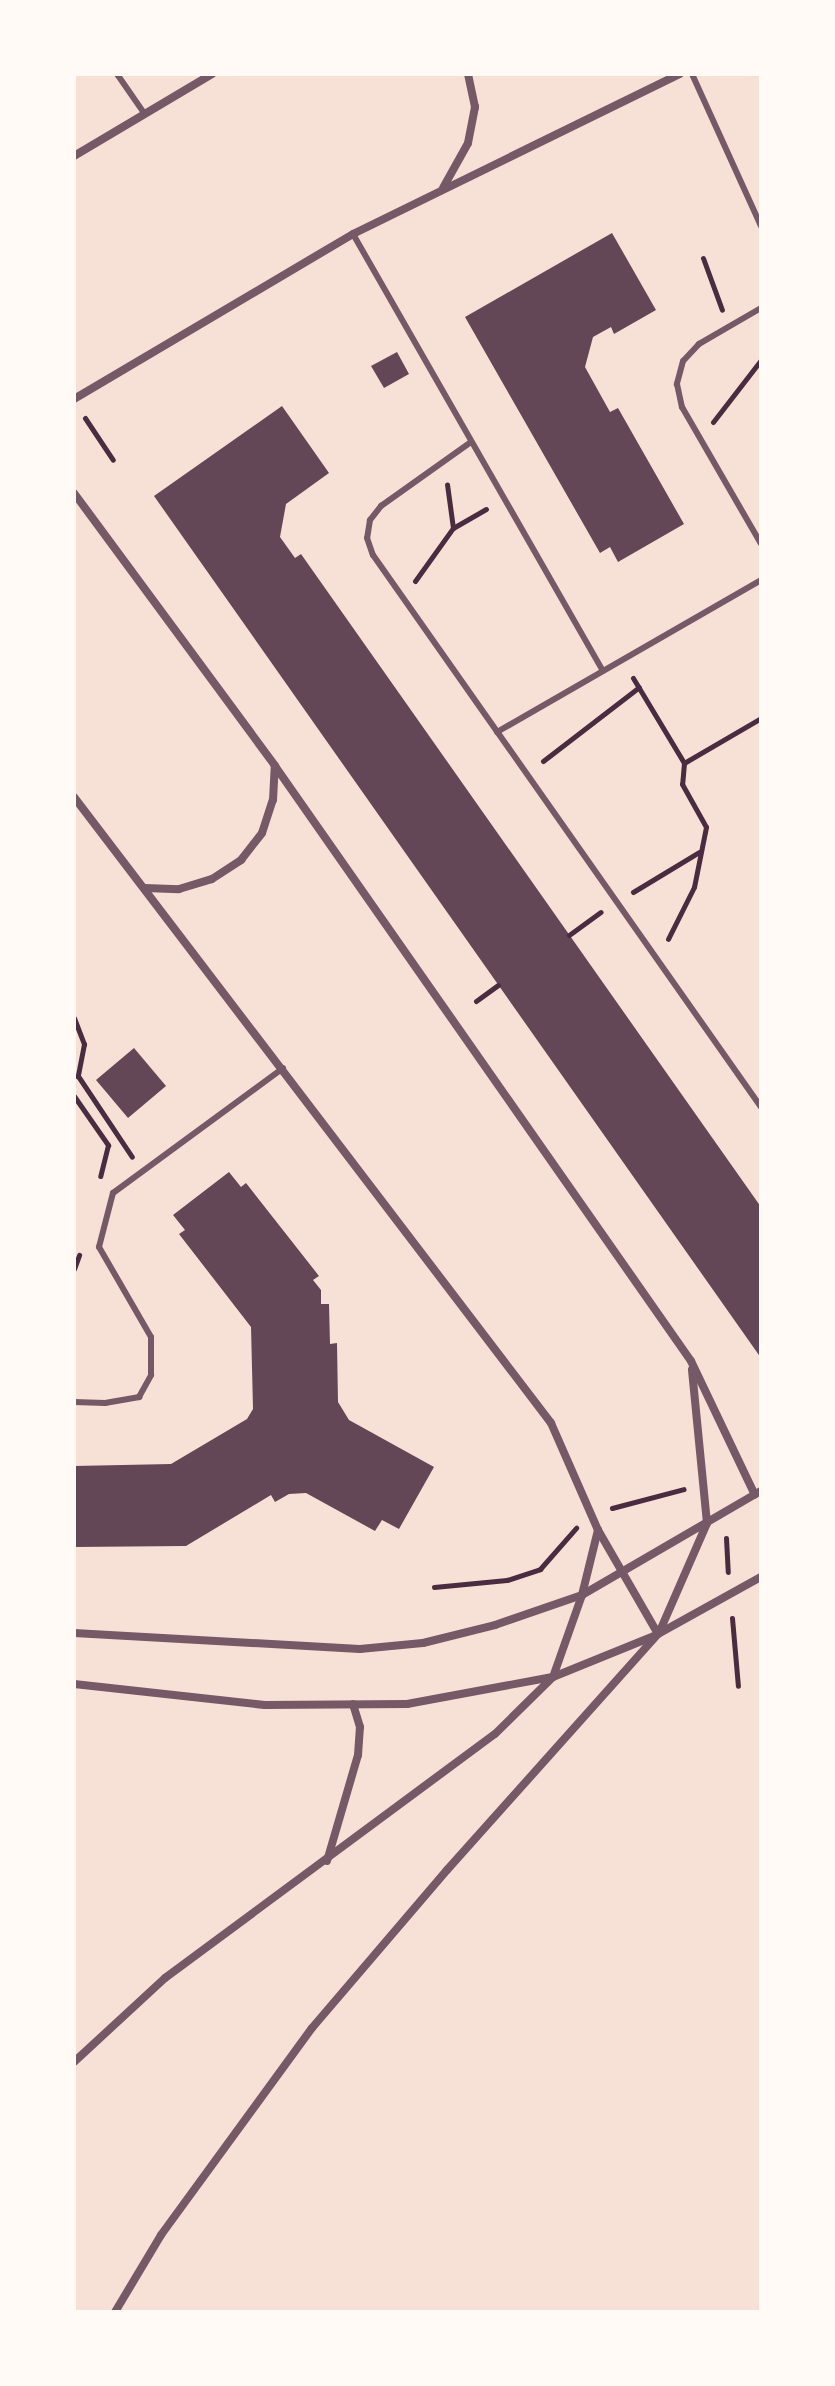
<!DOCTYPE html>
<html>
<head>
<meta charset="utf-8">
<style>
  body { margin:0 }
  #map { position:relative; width:835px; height:2386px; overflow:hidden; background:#f7e1d7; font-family:Roboto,sans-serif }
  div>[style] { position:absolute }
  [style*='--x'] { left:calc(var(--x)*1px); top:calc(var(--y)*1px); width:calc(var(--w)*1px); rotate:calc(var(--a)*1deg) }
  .building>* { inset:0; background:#644757 }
  .path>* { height:5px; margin:-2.5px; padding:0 2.5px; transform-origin:2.5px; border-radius:2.5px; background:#4a2c40 }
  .service>* { height:6px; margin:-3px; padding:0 3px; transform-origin:3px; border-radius:3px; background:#755966 }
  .minor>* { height:8px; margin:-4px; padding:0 4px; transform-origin:4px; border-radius:4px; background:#755966 }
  span { translate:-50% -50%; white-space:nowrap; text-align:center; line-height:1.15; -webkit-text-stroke:6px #fffaf5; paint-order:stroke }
  .frame { position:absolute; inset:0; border:76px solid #fffaf5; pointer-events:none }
</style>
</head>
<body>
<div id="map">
  <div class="building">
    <i style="clip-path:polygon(612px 233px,656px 310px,614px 334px,611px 327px,593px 337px,585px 367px,610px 412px,618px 408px,684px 524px,618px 562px,610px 547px,600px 553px,465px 317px)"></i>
    <i style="clip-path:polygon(397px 352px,409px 374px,384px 388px,371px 366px)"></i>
    <i style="clip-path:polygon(282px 406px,329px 473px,286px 504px,280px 537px,295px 558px,301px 554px,761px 1207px,761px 1358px,154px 496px)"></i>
    <i style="clip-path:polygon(134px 1048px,166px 1086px,128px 1118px,96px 1080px)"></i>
    <i style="clip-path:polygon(229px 1172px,241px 1187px,246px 1183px,319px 1276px,313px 1280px,321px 1290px,321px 1304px,329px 1304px,330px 1344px,337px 1343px,338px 1402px,349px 1420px,434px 1467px,399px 1529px,382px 1520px,375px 1531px,306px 1493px,289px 1494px,275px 1502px,271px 1495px,186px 1546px,74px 1547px,74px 1466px,171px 1464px,247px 1419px,253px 1409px,251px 1327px,179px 1234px,185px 1230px,173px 1215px)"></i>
  </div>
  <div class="path">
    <i style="--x:703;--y:258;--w:55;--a:69.9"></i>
    <i style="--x:85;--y:418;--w:50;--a:56.3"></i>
    <i style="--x:713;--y:422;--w:78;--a:-52.3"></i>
    <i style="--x:453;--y:528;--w:38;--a:-30"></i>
    <i style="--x:415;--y:581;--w:65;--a:-54.4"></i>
    <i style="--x:453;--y:528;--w:44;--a:-97.8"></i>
    <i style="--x:633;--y:678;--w:99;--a:59"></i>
    <i style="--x:684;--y:763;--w:21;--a:95"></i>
    <i style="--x:682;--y:784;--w:49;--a:60.8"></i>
    <i style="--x:706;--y:827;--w:61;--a:101.3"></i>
    <i style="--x:694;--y:887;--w:58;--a:116.6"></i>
    <i style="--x:543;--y:761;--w:121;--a:-37.6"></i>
    <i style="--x:684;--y:763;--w:89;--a:-30.3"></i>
    <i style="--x:633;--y:892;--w:77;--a:-31.2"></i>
    <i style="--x:569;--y:935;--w:39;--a:-36"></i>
    <i style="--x:476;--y:1001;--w:27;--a:-36"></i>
    <i style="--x:74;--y:1018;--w:28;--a:69"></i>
    <i style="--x:84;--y:1044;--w:33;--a:101"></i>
    <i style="--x:78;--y:1076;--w:97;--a:56.3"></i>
    <i style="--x:74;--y:1096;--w:60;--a:55.2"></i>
    <i style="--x:108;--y:1145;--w:32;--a:104"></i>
    <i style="--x:74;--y:1269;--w:15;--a:-70"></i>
    <i style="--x:612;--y:1508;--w:74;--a:-14.8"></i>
    <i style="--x:726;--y:1538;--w:34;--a:87"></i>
    <i style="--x:434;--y:1587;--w:73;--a:-5.5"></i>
    <i style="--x:507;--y:1580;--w:35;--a:-18"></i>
    <i style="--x:540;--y:1569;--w:55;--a:-48.7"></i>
    <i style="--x:732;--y:1618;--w:68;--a:85"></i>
  </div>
  <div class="service">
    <i style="--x:117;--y:74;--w:47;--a:55.3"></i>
    <i style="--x:692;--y:74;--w:167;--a:65.6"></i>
    <i style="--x:353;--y:234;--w:503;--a:60.23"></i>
    <i style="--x:761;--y:308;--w:72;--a:149.9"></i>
    <i style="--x:699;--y:344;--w:23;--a:133"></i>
    <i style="--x:683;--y:361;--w:24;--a:105"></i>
    <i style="--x:677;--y:384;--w:24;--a:78"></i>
    <i style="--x:682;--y:407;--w:158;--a:60"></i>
    <i style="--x:471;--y:442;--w:110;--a:144.6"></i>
    <i style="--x:381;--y:506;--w:18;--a:128"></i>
    <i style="--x:370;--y:520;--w:18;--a:99"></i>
    <i style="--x:367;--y:538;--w:18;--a:71"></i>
    <i style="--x:373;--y:555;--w:675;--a:54.9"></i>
    <i style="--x:497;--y:732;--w:305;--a:-29.9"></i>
    <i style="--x:74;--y:1402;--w:31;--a:2"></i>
    <i style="--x:105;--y:1403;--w:35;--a:-10"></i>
    <i style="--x:139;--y:1397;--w:25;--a:-61"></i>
    <i style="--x:151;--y:1375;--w:38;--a:-90"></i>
    <i style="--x:151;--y:1337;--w:104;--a:-120"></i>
    <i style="--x:99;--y:1247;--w:56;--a:-75.5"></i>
    <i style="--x:113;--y:1193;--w:211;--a:-36.3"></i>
  </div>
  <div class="minor">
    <i style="--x:74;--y:156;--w:161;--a:-30.7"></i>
    <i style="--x:443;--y:188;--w:51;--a:-60.9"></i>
    <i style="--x:468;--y:143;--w:37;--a:-79"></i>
    <i style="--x:475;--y:107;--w:34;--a:-102"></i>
    <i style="--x:74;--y:399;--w:324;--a:-30.6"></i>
    <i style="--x:353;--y:234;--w:364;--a:-26.1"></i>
    <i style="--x:74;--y:493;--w:339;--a:53.6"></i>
    <i style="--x:275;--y:766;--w:726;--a:55.04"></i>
    <i style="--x:691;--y:1361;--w:148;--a:64.5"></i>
    <i style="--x:74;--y:797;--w:787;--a:52.69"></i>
    <i style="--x:551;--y:1423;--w:117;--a:66.3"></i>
    <i style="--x:598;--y:1530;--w:120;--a:60"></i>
    <i style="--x:145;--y:888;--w:34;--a:2"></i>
    <i style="--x:179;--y:889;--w:34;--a:-17"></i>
    <i style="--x:212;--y:879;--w:35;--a:-33"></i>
    <i style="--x:241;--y:860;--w:34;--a:-52"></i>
    <i style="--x:262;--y:833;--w:35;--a:-72"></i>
    <i style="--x:273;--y:800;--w:34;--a:-87"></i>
    <i style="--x:74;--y:1633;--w:286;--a:3.2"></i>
    <i style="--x:360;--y:1649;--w:63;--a:-5.4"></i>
    <i style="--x:423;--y:1643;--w:74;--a:-14"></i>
    <i style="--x:495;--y:1625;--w:92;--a:-19"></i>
    <i style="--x:582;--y:1595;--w:67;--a:-76.2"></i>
    <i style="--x:659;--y:1633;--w:120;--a:-66.4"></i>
    <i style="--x:707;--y:1523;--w:154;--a:-95.6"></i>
    <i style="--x:74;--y:1684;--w:192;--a:6.3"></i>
    <i style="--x:265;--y:1705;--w:142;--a:-0.4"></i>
    <i style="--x:407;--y:1704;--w:148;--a:-10.5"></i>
    <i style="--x:553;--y:1677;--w:109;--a:-22.1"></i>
    <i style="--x:327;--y:1861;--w:110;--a:-73.7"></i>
    <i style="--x:358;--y:1755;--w:28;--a:-86"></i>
    <i style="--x:360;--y:1727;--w:24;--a:-107"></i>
    <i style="--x:74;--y:2062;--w:124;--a:-42.7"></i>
    <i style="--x:165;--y:1978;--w:410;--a:-36.5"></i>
    <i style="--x:495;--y:1734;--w:81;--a:-44.5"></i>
    <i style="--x:553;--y:1677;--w:87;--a:-70.5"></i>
    <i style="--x:582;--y:1595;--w:207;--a:-30.2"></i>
    <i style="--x:115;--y:2312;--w:90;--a:-59.1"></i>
    <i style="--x:161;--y:2235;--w:256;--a:-53.9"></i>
    <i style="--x:312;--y:2028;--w:208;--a:-49.5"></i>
    <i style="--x:447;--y:1870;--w:317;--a:-48.2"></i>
    <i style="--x:658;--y:1634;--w:118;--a:-29"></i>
  </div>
  <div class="frame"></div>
</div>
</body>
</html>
